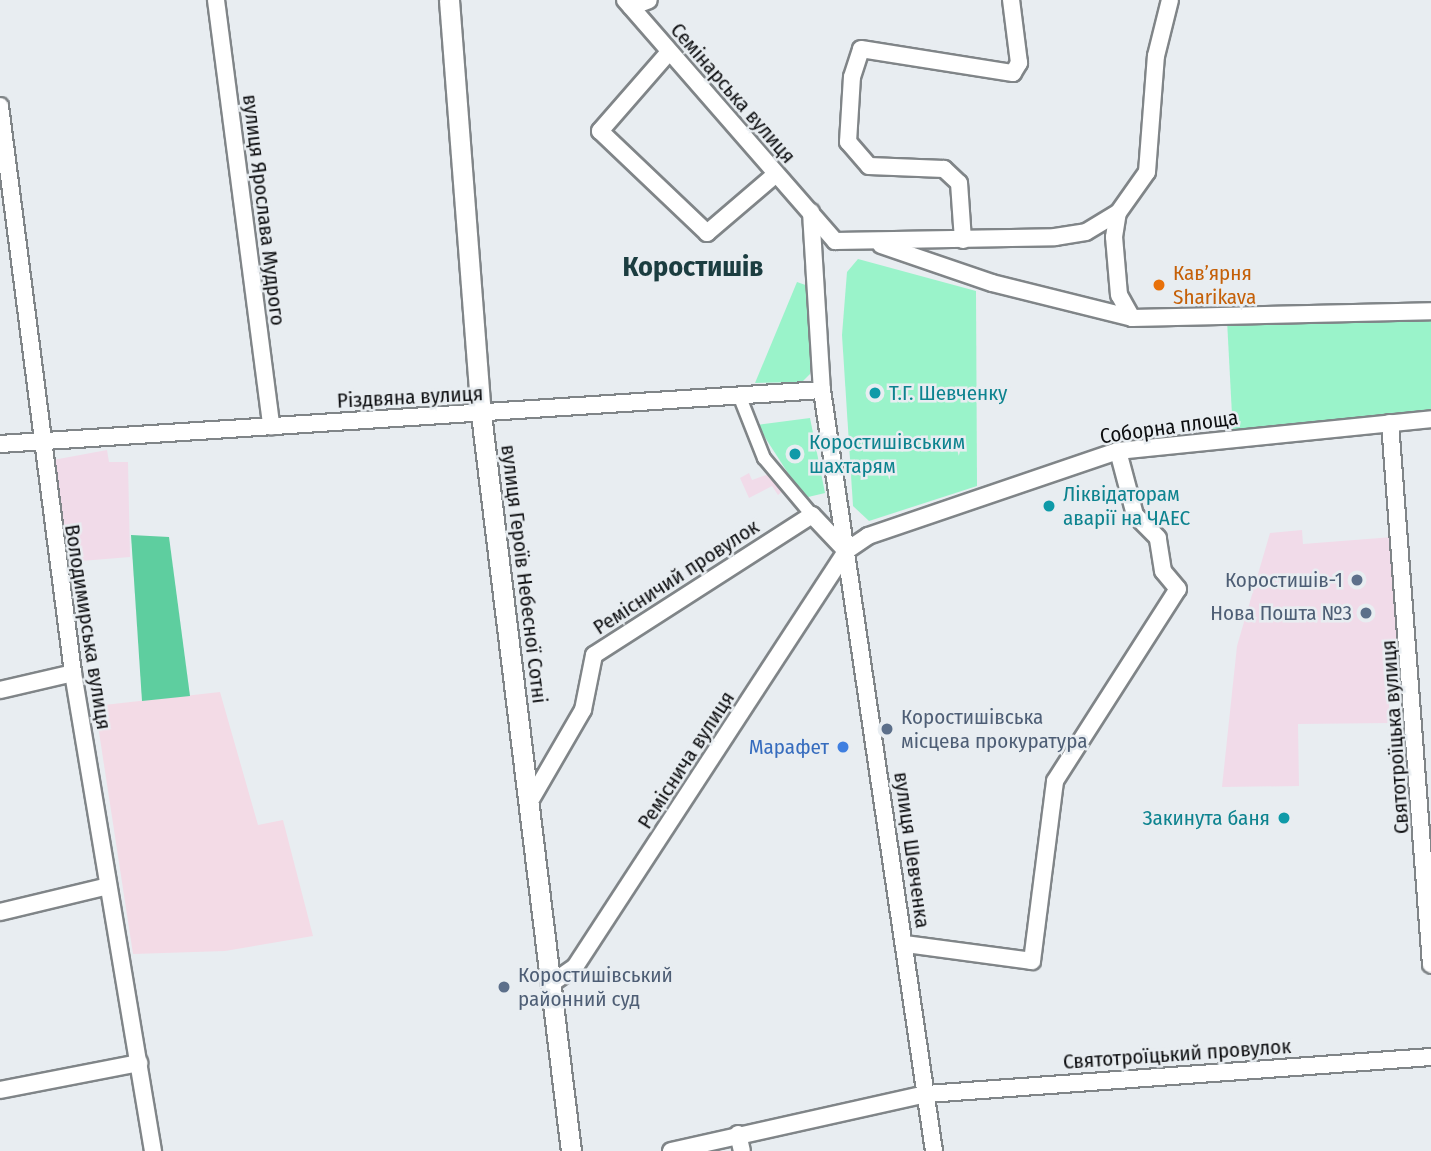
<!DOCTYPE html>
<html>
<head>
<meta charset="utf-8">
<style>
  body { margin:0 }
  #map { position:relative; width:1431px; height:1151px; overflow:hidden; background:#e8edf1; font-family:"Fira Sans Condensed",sans-serif }
  div>[style] { position:absolute }
  [style*='--x'] { left:calc(var(--x)*1px); top:calc(var(--y)*1px); width:calc(var(--w)*1px); rotate:calc(var(--a)*1deg) }
  .commercial>* { inset:0; background:#f1dbe9 }
  .education>* { inset:0; background:#f3dbe6 }
  .green>* { inset:0; background:#9af3ca }
  .forest>* { inset:0; background:#5ece9f }
  .roads { filter:drop-shadow(2px 0 #808588) drop-shadow(-2px 0 #808588) drop-shadow(0 2px #808588) drop-shadow(0 -2px #808588) }
  .pedestrian>* { height:12px; margin:-6px; padding:0 6px; transform-origin:6px; border-radius:6px; background:#fff }
  .minor>* { height:16px; margin:-8px; padding:0 8px; transform-origin:8px; border-radius:8px; background:#fff }
  .tertiary>* { height:19px; margin:-9.5px; padding:0 9.5px; transform-origin:9.5px; border-radius:9.5px; background:#fff }
  .dots>* { width:19px; height:19px; translate:-50% -50%; box-sizing:border-box; border:4px solid #e8edf1; border-radius:50% }
  span { translate:-50% -50%; white-space:nowrap; text-align:center; line-height:1.15; -webkit-text-stroke:5px #e8edf1; paint-order:stroke }
  .street-label { font-size:21px; color:#0e0f11 }
  .food-label { font-size:21px; color:#c56008 }
  .left { translate:0 -50%; text-align:left }
  .culture-label { font-size:21px; color:#0d838f }
  .right { translate:-100% -50%; text-align:right }
  .service-label { font-size:21px; color:#4e5e75 }
  .shop-label { font-size:21px; color:#366cbe }
  .district-label { font-size:28px; color:#1b3d40; font-weight:700 }
</style>
</head>
<body>
<div id="map">
  <div class="commercial">
    <i style="clip-path:polygon(107px 450px,109px 462px,128px 462px,130px 557px,69px 562px,63px 559px,53px 460px)"></i>
    <i style="clip-path:polygon(749px 473px,752px 480px,772px 473px,784px 490px,778px 495px,772px 486px,749px 498px,740px 478px)"></i>
    <i style="clip-path:polygon(1302px 530px,1303px 544px,1393px 537px,1401px 645px,1386px 650px,1390px 723px,1298px 724px,1299px 786px,1222px 787px,1237px 646px,1270px 533px)"></i>
  </div>
  <div class="education">
    <i style="clip-path:polygon(220px 692px,258px 825px,283px 820px,313px 936px,225px 951px,133px 954px,95px 706px)"></i>
  </div>
  <div class="green">
    <i style="clip-path:polygon(858px 259px,976px 291px,977px 486px,869px 521px,853px 506px,842px 335px,847px 272px)"></i>
    <i style="clip-path:polygon(797px 282px,814px 288px,810px 374px,802px 382px,755px 383px)"></i>
    <i style="clip-path:polygon(1431px 318px,1431px 413px,1233px 434px,1227px 320px)"></i>
    <i style="clip-path:polygon(810px 418px,825px 493px,804px 498px,757px 425px)"></i>
  </div>
  <div class="forest">
    <i style="clip-path:polygon(131px 535px,169px 537px,190px 696px,142px 701px)"></i>
  </div>
  <div class="roads">
    <div class="pedestrian">
      <i style="--x:739;--y:395;--w:68;--a:68.4"></i>
      <i style="--x:764;--y:458;--w:75;--a:49.9"></i>
    </div>
    <div class="minor">
      <i style="--x:216;--y:0;--w:430;--a:82.6"></i>
      <i style="--x:625;--y:0;--w:320;--a:48.9"></i>
      <i style="--x:835;--y:241;--w:220;--a:-1"></i>
      <i style="--x:1055;--y:237;--w:31;--a:-9"></i>
      <i style="--x:1086;--y:232;--w:37;--a:-31"></i>
      <i style="--x:631;--y:7;--w:19;--a:-21"></i>
      <i style="--x:669;--y:52;--w:105;--a:131.1"></i>
      <i style="--x:600;--y:131;--w:148;--a:43.6"></i>
      <i style="--x:707;--y:233;--w:89;--a:-40.5"></i>
      <i style="--x:0;--y:106;--w:572;--a:82.66"></i>
      <i style="--x:73;--y:673;--w:485;--a:80.5"></i>
      <i style="--x:811;--y:212;--w:178;--a:86.5"></i>
      <i style="--x:822;--y:390;--w:769;--a:81.63"></i>
      <i style="--x:963;--y:240;--w:57;--a:-94"></i>
      <i style="--x:959;--y:183;--w:21;--a:-137"></i>
      <i style="--x:944;--y:169;--w:75;--a:-177.7"></i>
      <i style="--x:869;--y:166;--w:32;--a:-131"></i>
      <i style="--x:848;--y:142;--w:65;--a:-86.5"></i>
      <i style="--x:852;--y:77;--w:29;--a:-72"></i>
      <i style="--x:861;--y:49;--w:154;--a:9"></i>
      <i style="--x:1013;--y:73;--w:12;--a:-59"></i>
      <i style="--x:1019;--y:63;--w:64;--a:-97.2"></i>
      <i style="--x:881;--y:245;--w:117;--a:18.9"></i>
      <i style="--x:992;--y:283;--w:144;--a:14"></i>
      <i style="--x:1132;--y:318;--w:299;--a:-1.3"></i>
      <i style="--x:1132;--y:318;--w:26;--a:-119"></i>
      <i style="--x:1119;--y:295;--w:58;--a:-94.9"></i>
      <i style="--x:1114;--y:237;--w:24;--a:-81"></i>
      <i style="--x:1118;--y:213;--w:50;--a:-54.7"></i>
      <i style="--x:1147;--y:172;--w:116;--a:-85.6"></i>
      <i style="--x:1156;--y:56;--w:58;--a:-76"></i>
      <i style="--x:1390;--y:423;--w:543;--a:85.67"></i>
      <i style="--x:0;--y:444;--w:824;--a:-3.76"></i>
      <i style="--x:0;--y:690;--w:75;--a:-13.1"></i>
      <i style="--x:529;--y:803;--w:108;--a:-59.9"></i>
      <i style="--x:583;--y:710;--w:56;--a:-78.7"></i>
      <i style="--x:594;--y:655;--w:259;--a:-32.7"></i>
      <i style="--x:812;--y:515;--w:50;--a:46.6"></i>
      <i style="--x:0;--y:912;--w:111;--a:-13.5"></i>
      <i style="--x:905;--y:944;--w:128;--a:7.6"></i>
      <i style="--x:1032;--y:961;--w:181;--a:-82.7"></i>
      <i style="--x:1055;--y:781;--w:228;--a:-57.4"></i>
      <i style="--x:1178;--y:589;--w:23;--a:-130"></i>
      <i style="--x:1163;--y:571;--w:33;--a:-99"></i>
      <i style="--x:1158;--y:538;--w:33;--a:-135"></i>
      <i style="--x:1135;--y:515;--w:66;--a:-104.9"></i>
      <i style="--x:552;--y:983;--w:28;--a:-35"></i>
      <i style="--x:575;--y:967;--w:496;--a:-56.9"></i>
      <i style="--x:846;--y:551;--w:27;--a:-34"></i>
      <i style="--x:868;--y:536;--w:264;--a:-18.8"></i>
      <i style="--x:1118;--y:451;--w:315;--a:-5.8"></i>
      <i style="--x:0;--y:1090;--w:142;--a:-11"></i>
      <i style="--x:738;--y:1134;--w:17;--a:77"></i>
      <i style="--x:671;--y:1151;--w:262;--a:-12.6"></i>
      <i style="--x:927;--y:1094;--w:505;--a:-4.2"></i>
    </div>
    <div class="tertiary">
      <i style="--x:449;--y:0;--w:415;--a:85.6"></i>
      <i style="--x:481;--y:414;--w:742;--a:83.04"></i>
    </div>
  </div>
  <div class="dots">
    <i style="left:1159px;top:285px;background:#e8710a"></i>
    <i style="left:875px;top:393px;background:#0f9aa8"></i>
    <i style="left:795px;top:454px;background:#0f9aa8"></i>
    <i style="left:1049px;top:506px;background:#0f9aa8"></i>
    <i style="left:1357px;top:580px;background:#5c6f8a"></i>
    <i style="left:1366px;top:613px;background:#5c6f8a"></i>
    <i style="left:887px;top:729px;background:#5c6f8a"></i>
    <i style="left:843px;top:747px;background:#3f7fe0"></i>
    <i style="left:1284px;top:818px;background:#0f9aa8"></i>
    <i style="left:504px;top:987px;background:#5c6f8a"></i>
  </div>
  <div class="street-label">
    <span style="left:733px;top:93px;rotate:49deg">Семінарська вулиця</span>
    <span style="left:264px;top:210px;rotate:83deg">вулиця Ярослава Мудрого</span>
    <span style="left:410px;top:397px;rotate:-3deg">Різдвяна вулиця</span>
    <span style="left:1169px;top:427px;rotate:-8deg">Соборна площа</span>
    <span style="left:524px;top:574px;rotate:83deg">вулиця Героїв Небесної Сотні</span>
    <span style="left:676px;top:577px;rotate:-33deg">Ремісничий провулок</span>
    <span style="left:88px;top:627px;rotate:81deg">Володимирська вулиця</span>
    <span style="left:1395px;top:737px;rotate:-94deg">Святотроїцька вулиця</span>
    <span style="left:686px;top:760px;rotate:-57deg">Реміснича вулиця</span>
    <span style="left:912px;top:850px;rotate:82deg">вулиця Шевченка</span>
    <span style="left:1177px;top:1054px;rotate:-4deg">Святотроїцький провулок</span>
  </div>
  <div class="food-label">
    <span class="left" style="left:1173px;top:285px">Кав’ярня<br>Sharikava</span>
  </div>
  <div class="culture-label">
    <span class="left" style="left:889px;top:393px">Т.Г. Шевченку</span>
    <span class="left" style="left:809px;top:454px">Коростишівським<br>шахтарям</span>
    <span class="left" style="left:1063px;top:506px">Ліквідаторам<br>аварії на ЧАЕС</span>
    <span class="right" style="left:1270px;top:818px">Закинута баня</span>
  </div>
  <div class="service-label">
    <span class="right" style="left:1343px;top:580px">Коростишів-1</span>
    <span class="right" style="left:1352px;top:613px">Нова Пошта №3</span>
    <span class="left" style="left:901px;top:729px">Коростишівська<br>місцева прокуратура</span>
    <span class="left" style="left:518px;top:987px">Коростишівський<br>районний суд</span>
  </div>
  <div class="shop-label">
    <span class="right" style="left:829px;top:747px">Марафет</span>
  </div>
  <div class="district-label">
    <span style="left:693px;top:267px">Коростишів</span>
  </div>
</div>
</body>
</html>
